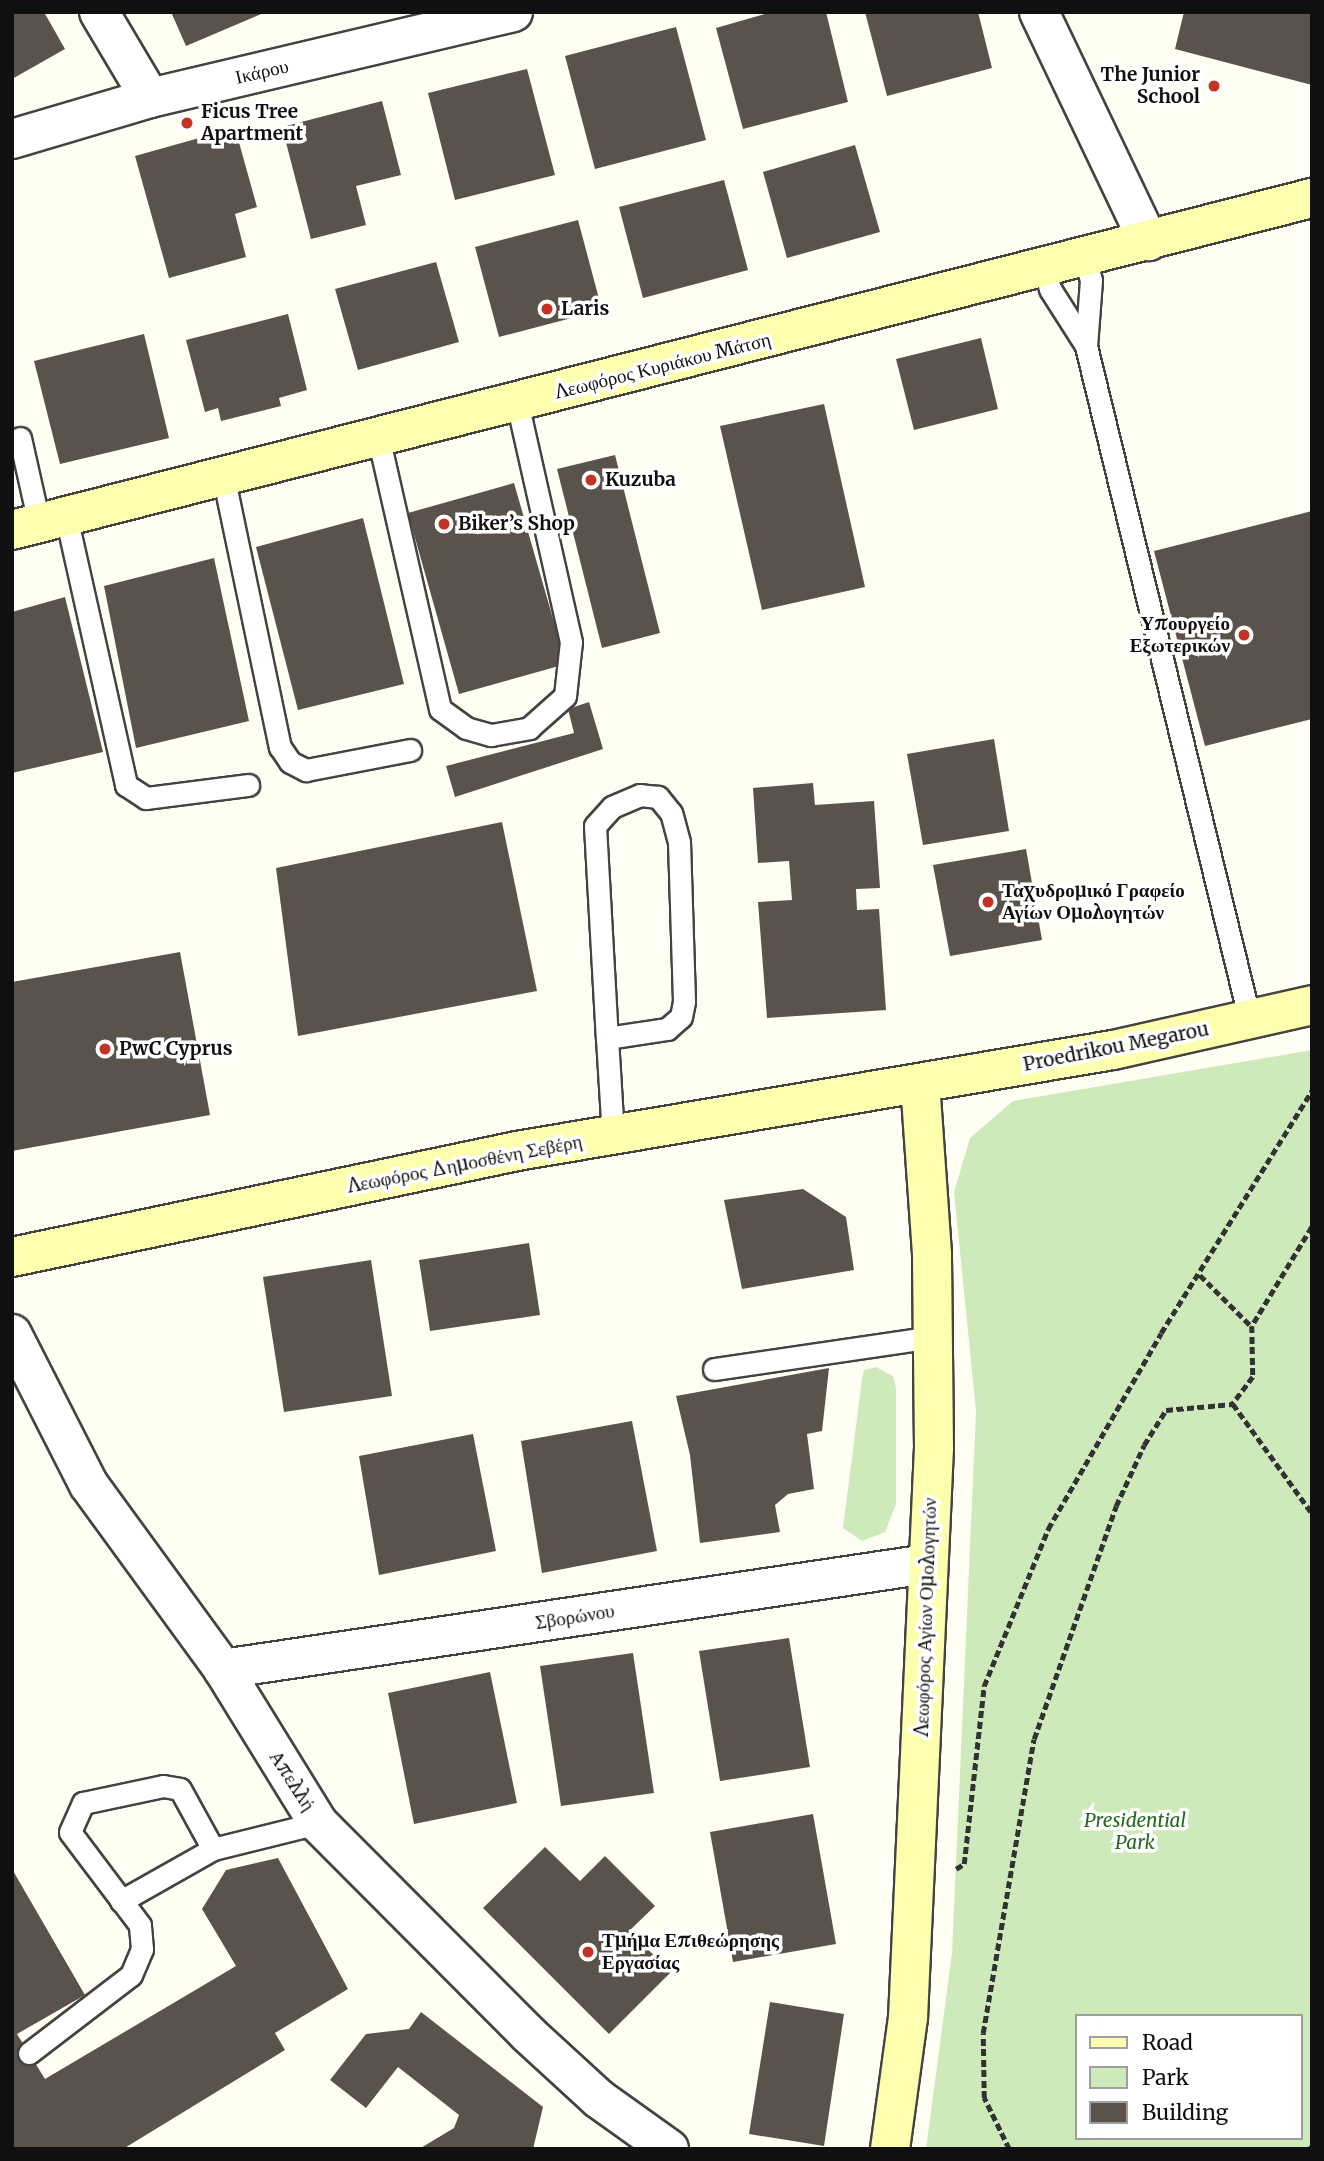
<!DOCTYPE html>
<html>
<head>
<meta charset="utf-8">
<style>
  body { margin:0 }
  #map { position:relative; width:1324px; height:2161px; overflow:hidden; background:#fffef3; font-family:Merriweather,serif }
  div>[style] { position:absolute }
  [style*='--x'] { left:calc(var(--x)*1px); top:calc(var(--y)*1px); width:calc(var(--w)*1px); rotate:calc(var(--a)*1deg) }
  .green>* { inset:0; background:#ceeabb }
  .building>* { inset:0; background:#59534c }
  .path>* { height:4.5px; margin-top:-2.25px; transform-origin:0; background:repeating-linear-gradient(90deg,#323232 0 7px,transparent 0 10.5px) }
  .roads { filter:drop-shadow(2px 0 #434343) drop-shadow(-2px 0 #434343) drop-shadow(0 2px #434343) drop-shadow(0 -2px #434343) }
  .lane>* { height:21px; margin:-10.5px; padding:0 10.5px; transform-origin:10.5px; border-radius:10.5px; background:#fff }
  .street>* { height:38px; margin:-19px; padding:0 19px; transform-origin:19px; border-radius:19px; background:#fff }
  .secondary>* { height:38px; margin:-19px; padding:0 19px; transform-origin:19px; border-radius:19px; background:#fdffae }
  .dots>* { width:19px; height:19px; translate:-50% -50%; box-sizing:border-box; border:4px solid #fff; border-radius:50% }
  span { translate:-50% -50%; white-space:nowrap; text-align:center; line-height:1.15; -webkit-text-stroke:7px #fff; paint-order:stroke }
  .street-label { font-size:19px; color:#101010 }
  .poi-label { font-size:19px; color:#101010; font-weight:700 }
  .right { translate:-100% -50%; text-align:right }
  .left { translate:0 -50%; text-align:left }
  .park-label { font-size:19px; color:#24691e; font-style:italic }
  .frame { position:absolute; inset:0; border:14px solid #101010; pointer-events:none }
  .legend { position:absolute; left:1075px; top:2014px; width:228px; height:126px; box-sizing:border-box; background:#fff; border:2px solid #9f9f9f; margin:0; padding:9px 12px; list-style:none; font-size:21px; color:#101010 }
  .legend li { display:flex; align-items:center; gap:14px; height:35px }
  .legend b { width:35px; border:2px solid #9f9f9f }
</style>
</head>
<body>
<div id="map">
  <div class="green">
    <i style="clip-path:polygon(evenodd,1312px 1050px,1312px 2149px,926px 2149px,952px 1953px,976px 1411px,954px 1192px,970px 1138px,1013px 1101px,1312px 1050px,1077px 2016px,1301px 2016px,1301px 2138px,1077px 2138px,1077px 2016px)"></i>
    <i style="clip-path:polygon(876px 1367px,893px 1376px,896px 1388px,896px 1504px,885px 1532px,862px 1541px,843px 1528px,862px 1379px,864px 1370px)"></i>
  </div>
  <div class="building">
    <i style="clip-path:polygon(12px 12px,44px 12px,65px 49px,12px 79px)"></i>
    <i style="clip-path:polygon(171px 12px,266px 12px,186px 46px)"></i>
    <i style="clip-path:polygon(772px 12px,826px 12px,848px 102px,743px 129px,716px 28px)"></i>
    <i style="clip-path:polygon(865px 12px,978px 12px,992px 68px,887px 96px)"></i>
    <i style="clip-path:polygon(1184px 12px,1312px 12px,1312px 85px,1175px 49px)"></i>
    <i style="clip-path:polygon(676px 27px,706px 140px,595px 169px,565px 56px)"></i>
    <i style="clip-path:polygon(527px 69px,555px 175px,455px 200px,428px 93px)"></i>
    <i style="clip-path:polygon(382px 101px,401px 175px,356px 186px,366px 225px,311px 239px,282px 127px)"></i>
    <i style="clip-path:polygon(235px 128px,257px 207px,235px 214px,246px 257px,169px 278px,135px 156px)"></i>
    <i style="clip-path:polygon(855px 145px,880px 232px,787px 258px,763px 172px)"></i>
    <i style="clip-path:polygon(724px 180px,748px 270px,643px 298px,619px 207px)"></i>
    <i style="clip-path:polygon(578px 220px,602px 310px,499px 337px,475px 247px)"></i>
    <i style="clip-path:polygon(436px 262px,459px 342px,358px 370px,335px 289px)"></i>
    <i style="clip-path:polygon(288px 314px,307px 390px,279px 398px,281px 406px,221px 421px,218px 408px,205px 412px,186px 340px)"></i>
    <i style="clip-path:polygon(144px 334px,169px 438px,60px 464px,34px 361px)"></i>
    <i style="clip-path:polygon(981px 338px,998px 409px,914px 430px,896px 359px)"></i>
    <i style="clip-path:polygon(824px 404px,865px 587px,762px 610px,720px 426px)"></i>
    <i style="clip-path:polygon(615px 455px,660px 633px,602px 648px,557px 469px)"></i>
    <i style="clip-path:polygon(514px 483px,566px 664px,459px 694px,408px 513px)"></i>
    <i style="clip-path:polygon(1312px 511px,1312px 719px,1205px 746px,1154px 551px)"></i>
    <i style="clip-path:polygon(363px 518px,404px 684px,298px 710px,256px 547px)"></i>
    <i style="clip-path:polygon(214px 558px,249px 721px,136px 748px,104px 586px)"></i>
    <i style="clip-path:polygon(65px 597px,103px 752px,12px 773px,12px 612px)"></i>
    <i style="clip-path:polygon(589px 702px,603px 749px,455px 797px,446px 766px,574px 733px,568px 709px)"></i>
    <i style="clip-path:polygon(994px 739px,1009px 831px,923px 845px,907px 754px)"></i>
    <i style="clip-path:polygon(813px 783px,815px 805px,874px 801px,880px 888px,856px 889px,857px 910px,879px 909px,886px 1010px,767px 1018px,758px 902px,792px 900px,789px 861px,758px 863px,753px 788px)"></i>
    <i style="clip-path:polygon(502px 822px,537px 991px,298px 1036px,276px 868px)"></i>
    <i style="clip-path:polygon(1026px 849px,1042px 940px,950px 956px,933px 865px)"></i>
    <i style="clip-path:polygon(180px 952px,210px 1115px,12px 1151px,12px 982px)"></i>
    <i style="clip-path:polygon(803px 1189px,846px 1217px,854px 1270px,742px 1289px,724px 1200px)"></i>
    <i style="clip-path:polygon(529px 1243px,540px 1315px,430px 1331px,419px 1260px)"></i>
    <i style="clip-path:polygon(371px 1260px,392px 1396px,284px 1412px,263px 1277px)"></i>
    <i style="clip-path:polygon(829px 1368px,822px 1431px,807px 1434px,814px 1489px,788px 1494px,775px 1505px,780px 1532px,700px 1543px,690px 1455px,676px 1396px)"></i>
    <i style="clip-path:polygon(632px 1421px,657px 1551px,542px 1573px,521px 1441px)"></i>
    <i style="clip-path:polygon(473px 1434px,496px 1551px,379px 1575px,359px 1456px)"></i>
    <i style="clip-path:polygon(789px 1638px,810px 1767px,720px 1781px,699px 1651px)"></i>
    <i style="clip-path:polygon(633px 1653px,654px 1793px,561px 1806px,540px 1666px)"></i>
    <i style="clip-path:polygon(490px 1672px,517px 1803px,414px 1824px,388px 1693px)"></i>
    <i style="clip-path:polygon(813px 1814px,836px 1944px,733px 1962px,710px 1832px)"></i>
    <i style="clip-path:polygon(545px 1847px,580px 1881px,605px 1856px,655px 1906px,629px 1931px,671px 1972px,609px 2034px,483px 1908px)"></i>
    <i style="clip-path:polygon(278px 1858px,348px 1989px,275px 2033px,285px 2050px,123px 2149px,12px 2149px,12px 1869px,85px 1995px,17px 2034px,45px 2079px,236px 1966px,202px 1909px,226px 1870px)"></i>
    <i style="clip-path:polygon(770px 2002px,844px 2014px,824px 2146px,749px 2134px)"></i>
    <i style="clip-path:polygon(421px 2012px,543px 2107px,533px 2149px,419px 2149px,454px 2128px,459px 2115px,398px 2067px,366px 2108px,330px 2080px,366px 2034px,409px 2029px)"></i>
  </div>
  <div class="path">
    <i style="--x:1312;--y:1227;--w:116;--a:121.2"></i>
    <i style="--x:1252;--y:1326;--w:51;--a:88.9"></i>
    <i style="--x:1253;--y:1377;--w:34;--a:127"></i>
    <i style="--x:1233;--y:1404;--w:135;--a:54.1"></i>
    <i style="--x:1200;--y:1275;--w:72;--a:45"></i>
    <i style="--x:956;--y:1869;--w:9;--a:-32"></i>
    <i style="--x:964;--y:1864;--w:179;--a:-83.6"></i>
    <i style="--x:984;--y:1686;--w:170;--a:-67.8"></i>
    <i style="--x:1048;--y:1529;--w:226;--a:-60"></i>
    <i style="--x:1161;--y:1333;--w:286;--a:-58.1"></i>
    <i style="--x:1009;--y:2149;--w:57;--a:-116.1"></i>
    <i style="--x:984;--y:2098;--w:65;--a:-90.9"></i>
    <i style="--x:983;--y:2033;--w:298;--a:-80.2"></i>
    <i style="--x:1034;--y:1739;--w:247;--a:-70.6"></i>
    <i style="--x:1116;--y:1506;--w:67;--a:-65.3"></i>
    <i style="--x:1144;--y:1445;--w:41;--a:-57.8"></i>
    <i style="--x:1166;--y:1410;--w:67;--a:-5.1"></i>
    <i style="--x:1309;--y:2149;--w:4;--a:-45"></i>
  </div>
  <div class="roads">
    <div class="lane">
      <i style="--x:1085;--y:258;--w:23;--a:75"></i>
      <i style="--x:1091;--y:280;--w:66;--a:94.3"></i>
      <i style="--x:1086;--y:346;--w:695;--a:76.34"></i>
      <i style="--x:1044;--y:269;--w:21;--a:73"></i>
      <i style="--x:1050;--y:289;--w:65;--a:57.5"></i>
      <i style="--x:378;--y:436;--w:280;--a:77.2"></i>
      <i style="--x:440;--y:709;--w:32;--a:36"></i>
      <i style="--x:466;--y:728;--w:26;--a:16"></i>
      <i style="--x:491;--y:735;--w:39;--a:-10"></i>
      <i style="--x:529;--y:728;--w:48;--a:-41.6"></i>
      <i style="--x:565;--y:696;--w:54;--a:-83.7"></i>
      <i style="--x:571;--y:642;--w:246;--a:-102.7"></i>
      <i style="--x:20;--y:438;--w:87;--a:77.4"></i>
      <i style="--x:223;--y:475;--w:278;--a:78.2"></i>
      <i style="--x:280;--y:747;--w:18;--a:56"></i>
      <i style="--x:290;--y:762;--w:18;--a:27"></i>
      <i style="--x:306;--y:770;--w:106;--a:-10.9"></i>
      <i style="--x:66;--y:516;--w:276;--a:77.4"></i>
      <i style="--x:126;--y:785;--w:24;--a:33"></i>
      <i style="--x:146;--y:798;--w:103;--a:-7.3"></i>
      <i style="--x:607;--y:1038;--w:61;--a:-8.5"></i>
      <i style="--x:667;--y:1029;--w:18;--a:-41"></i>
      <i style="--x:681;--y:1017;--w:16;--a:-79"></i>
      <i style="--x:684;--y:1001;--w:159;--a:-91.8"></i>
      <i style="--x:679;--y:842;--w:30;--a:-105"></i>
      <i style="--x:671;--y:813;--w:21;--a:-129"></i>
      <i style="--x:658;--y:797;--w:18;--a:-174"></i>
      <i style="--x:640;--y:795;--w:30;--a:157"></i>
      <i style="--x:612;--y:807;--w:25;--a:132"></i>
      <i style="--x:595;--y:826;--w:212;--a:86.8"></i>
      <i style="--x:607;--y:1038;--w:97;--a:86.5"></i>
      <i style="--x:714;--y:1369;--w:222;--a:-8.3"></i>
      <i style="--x:121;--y:1901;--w:106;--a:-29.5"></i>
      <i style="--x:213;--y:1849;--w:108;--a:-13.9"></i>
      <i style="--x:29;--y:2053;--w:128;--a:-37.4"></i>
      <i style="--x:131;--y:1975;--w:28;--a:-67"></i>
      <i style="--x:142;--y:1949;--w:24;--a:-95"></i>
      <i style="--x:140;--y:1925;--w:116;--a:-127"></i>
      <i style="--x:70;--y:1832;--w:32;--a:-66"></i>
      <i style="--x:83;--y:1803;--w:82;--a:-12"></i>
      <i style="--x:163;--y:1786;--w:17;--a:10"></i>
      <i style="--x:180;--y:1789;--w:68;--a:61.2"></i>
    </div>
    <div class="street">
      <i style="--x:99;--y:12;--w:100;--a:59.3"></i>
      <i style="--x:1039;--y:12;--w:254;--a:64.5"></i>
      <i style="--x:12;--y:139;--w:144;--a:-16.5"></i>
      <i style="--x:150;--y:98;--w:373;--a:-13.3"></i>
      <i style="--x:12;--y:1334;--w:169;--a:63"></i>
      <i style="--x:89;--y:1485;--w:228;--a:53.9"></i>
      <i style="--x:223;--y:1669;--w:181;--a:58.3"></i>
      <i style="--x:318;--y:1823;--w:296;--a:45.1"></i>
      <i style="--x:527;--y:2033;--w:98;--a:42.5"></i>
      <i style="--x:599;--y:2099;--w:86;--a:35.5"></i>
      <i style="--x:223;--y:1669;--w:712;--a:-8.48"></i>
    </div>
    <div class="secondary">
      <i style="--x:12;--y:530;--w:1342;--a:-14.33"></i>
      <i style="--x:12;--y:1257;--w:516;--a:-11.85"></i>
      <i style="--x:517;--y:1151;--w:604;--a:-9.62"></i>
      <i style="--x:1113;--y:1050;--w:204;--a:-12.7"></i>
      <i style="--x:890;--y:2149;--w:132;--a:-82.2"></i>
      <i style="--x:908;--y:2018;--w:571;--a:-87.39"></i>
      <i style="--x:934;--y:1448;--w:194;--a:-90.6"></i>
      <i style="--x:932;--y:1254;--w:170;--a:-94"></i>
    </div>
  </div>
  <div class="dots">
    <i style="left:1214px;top:86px;background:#c23225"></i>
    <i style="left:187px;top:123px;background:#c23225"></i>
    <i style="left:547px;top:309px;background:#c23225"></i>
    <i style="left:591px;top:480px;background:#c23225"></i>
    <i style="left:444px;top:524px;background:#c23225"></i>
    <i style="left:1244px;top:635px;background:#c23225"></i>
    <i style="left:988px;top:902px;background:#c23225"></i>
    <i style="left:105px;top:1049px;background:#c23225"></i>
    <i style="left:588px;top:1952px;background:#c23225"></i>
  </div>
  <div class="street-label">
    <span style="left:262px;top:72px;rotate:-13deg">Ικάρου</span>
    <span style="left:663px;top:366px;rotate:-14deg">Λεωφόρος Κυριάκου Μάτση</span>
    <span style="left:1116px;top:1047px;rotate:-11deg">Proedrikou Megarou</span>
    <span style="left:465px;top:1164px;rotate:-11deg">Λεωφόρος Δημοσθένη Σεβέρη</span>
    <span style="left:575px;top:1617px;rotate:-9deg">Σβορώνου</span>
    <span style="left:926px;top:1617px;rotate:-88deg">Λεωφόρος Αγίων Ομολογητών</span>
    <span style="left:292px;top:1781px;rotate:57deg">Απελλή</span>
  </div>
  <div class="poi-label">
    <span class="right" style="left:1200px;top:86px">The Junior<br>School</span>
    <span class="left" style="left:201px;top:123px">Ficus Tree<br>Apartment</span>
    <span class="left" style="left:561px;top:309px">Laris</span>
    <span class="left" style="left:605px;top:480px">Kuzuba</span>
    <span class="left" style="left:458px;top:524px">Biker’s Shop</span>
    <span class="right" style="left:1230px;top:635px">Υπουργείο<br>Εξωτερικών</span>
    <span class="left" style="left:1002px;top:902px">Ταχυδρομικό Γραφείο<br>Αγίων Ομολογητών</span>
    <span class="left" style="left:119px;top:1049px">PwC Cyprus</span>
    <span class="left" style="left:602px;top:1952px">Τμήμα Επιθεώρησης<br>Εργασίας</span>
  </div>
  <div class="park-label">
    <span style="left:1135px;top:1832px">Presidential<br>Park</span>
  </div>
  <div class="frame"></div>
  <ul class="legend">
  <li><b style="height:9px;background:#fdffae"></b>Road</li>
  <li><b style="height:19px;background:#ceeabb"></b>Park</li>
  <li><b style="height:19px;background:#59534c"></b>Building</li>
  </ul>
</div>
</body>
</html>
